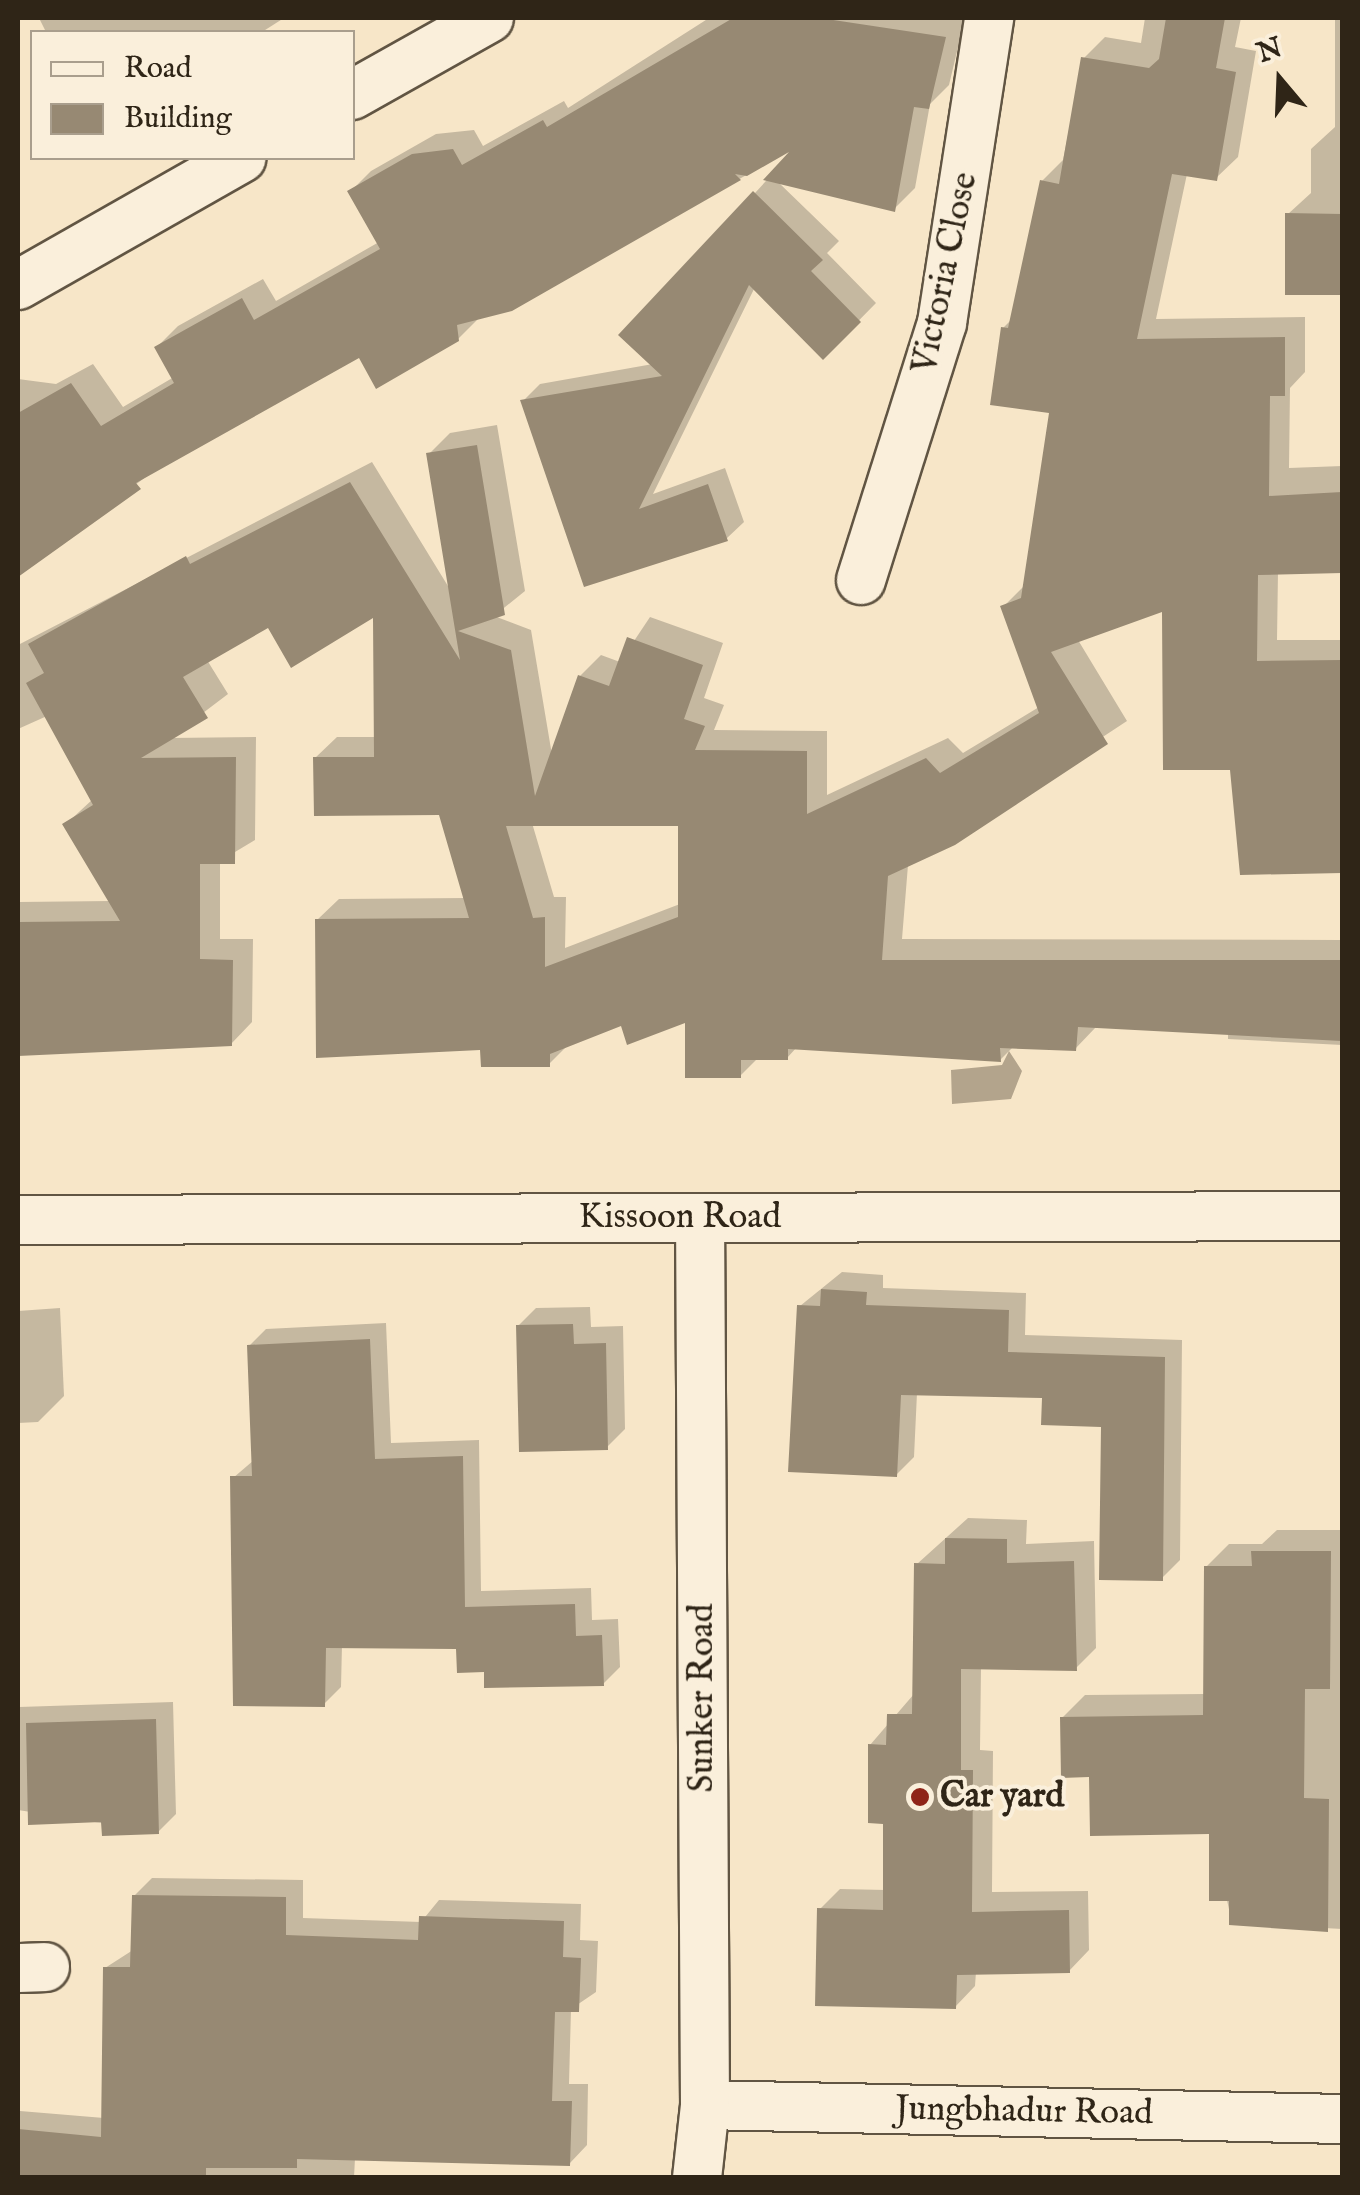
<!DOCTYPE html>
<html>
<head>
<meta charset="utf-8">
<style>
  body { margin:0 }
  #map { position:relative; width:1360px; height:2195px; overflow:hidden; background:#f7e6c8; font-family:"IM FELL English",serif }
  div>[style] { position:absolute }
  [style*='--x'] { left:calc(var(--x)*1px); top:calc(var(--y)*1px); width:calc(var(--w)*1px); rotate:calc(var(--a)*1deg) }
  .water>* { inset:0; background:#b3a48c }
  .shadow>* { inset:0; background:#0003 }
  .building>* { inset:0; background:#978973 }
  .roads { filter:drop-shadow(2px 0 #615543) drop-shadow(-2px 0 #615543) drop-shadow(0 2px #615543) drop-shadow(0 -2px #615543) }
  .street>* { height:48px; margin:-24px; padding:0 24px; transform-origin:24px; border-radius:24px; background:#faefdb }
  .dots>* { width:28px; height:28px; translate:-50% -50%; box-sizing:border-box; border:5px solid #faefdb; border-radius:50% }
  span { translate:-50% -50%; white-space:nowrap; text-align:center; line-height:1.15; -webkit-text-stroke:8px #faefdb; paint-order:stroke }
  .street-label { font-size:35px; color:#2f2517 }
  .poi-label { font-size:35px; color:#2f2517; font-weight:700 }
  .left { translate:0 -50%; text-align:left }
  .frame { position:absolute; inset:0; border:20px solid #2f2517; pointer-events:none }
  .legend { position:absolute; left:30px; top:30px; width:325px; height:130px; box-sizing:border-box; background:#faefdb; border:2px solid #a99e8d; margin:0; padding:12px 18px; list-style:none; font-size:30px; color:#2f2517 }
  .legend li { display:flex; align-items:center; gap:20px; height:50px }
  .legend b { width:50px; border:2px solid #a99e8d }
  .north { position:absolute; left:1230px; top:30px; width:100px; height:100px; -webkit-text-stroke:8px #faefdb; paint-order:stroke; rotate:341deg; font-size:28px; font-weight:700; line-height:40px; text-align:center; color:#2f2517 }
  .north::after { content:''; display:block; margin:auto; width:35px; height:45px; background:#2f2517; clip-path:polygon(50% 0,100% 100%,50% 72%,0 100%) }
</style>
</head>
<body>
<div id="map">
  <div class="water">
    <i style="clip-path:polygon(1009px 1051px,1022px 1071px,1011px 1099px,952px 1104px,951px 1070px,1002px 1065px)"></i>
  </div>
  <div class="shadow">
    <i style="clip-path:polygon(39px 18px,284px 18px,262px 32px,46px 32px)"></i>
    <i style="clip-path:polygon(709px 18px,965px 18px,949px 85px,930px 104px,915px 188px,894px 209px,777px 181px,839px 241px,827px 253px,876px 303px,823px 357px,755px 287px,653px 494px,725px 468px,744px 522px,726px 539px,585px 584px,523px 401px,540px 384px,653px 364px,755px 193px,799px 145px,511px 309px,480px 317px,458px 339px,360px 354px,159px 467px,18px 573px,18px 379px,56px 384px,93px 364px,123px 407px,174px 377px,157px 347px,178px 326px,263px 279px,276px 301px,379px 242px,350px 192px,371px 171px,436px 134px,474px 130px,483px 146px,564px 101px,568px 108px)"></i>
    <i style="clip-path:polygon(evenodd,1145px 18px,1241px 18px,1235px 47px,1256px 51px,1238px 157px,1216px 178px,1187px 174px,1156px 319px,1305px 317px,1305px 372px,1290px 388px,1289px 468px,1342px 466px,1342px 571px,1278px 572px,1277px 640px,1342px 640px,1342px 871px,1242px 872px,1232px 767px,1165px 608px,1078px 640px,1127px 721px,908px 865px,902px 939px,1342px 940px,1342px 1045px,1228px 1039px,1228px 1026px,1096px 1027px,1075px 1049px,1014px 1046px,1000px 1060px,797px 1047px,787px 1058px,758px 1058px,740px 1076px,688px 1020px,622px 1023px,569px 1044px,549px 1064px,483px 1048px,317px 920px,339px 899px,466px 898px,441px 813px,315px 758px,337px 737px,377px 737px,376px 614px,269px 625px,207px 660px,228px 694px,170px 738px,256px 737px,255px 840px,220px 861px,220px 939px,253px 939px,252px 1022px,231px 1044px,18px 1053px,18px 902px,111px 901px,66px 824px,93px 799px,47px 716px,18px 729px,18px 645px,372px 462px,451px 591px,429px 454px,450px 433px,497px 425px,525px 591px,494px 616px,531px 630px,552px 755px,580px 676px,601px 655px,620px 662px,650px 617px,723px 643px,704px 698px,724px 705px,714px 730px,827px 731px,827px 795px,948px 738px,963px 753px,1039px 707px,1003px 607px,1026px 584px,1052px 411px,1003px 328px,1013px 318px,1042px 181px,1063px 160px,1083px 59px,1105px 37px,1141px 43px,1145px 18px,532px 823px,681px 824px,680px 904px,565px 948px,566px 897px,554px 897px,532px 823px)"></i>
    <i style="clip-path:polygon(1335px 18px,1342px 18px,1342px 292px,1287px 292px,1288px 214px,1311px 193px,1311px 149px,1335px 127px)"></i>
    <i style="clip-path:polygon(842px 1272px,883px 1275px,883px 1288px,1026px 1293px,1025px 1335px,1182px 1340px,1180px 1560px,1162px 1578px,1104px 1424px,1044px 1396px,917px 1393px,914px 1457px,896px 1475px,800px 1306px)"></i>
    <i style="clip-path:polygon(590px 1307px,591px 1327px,623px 1326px,625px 1429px,607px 1447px,518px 1326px,536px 1308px)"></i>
    <i style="clip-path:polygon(60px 1308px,64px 1396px,38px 1422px,18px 1423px,18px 1311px)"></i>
    <i style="clip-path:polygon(386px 1323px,391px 1443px,479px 1440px,481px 1591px,591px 1588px,592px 1620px,618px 1619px,620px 1667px,603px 1684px,486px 1669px,459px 1646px,342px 1645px,341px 1687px,324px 1704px,233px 1478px,254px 1460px,249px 1346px,266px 1329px)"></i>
    <i style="clip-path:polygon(968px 1518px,1027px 1520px,1026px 1544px,1094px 1541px,1096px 1648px,1076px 1668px,981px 1667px,980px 1750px,993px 1751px,992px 1892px,1088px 1891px,1089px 1950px,1069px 1971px,976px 1972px,975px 1986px,955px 2007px,820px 1909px,840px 1889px,886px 1890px,886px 1822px,870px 1745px,914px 1694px,917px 1564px)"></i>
    <i style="clip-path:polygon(1277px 1530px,1342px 1530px,1342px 1929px,1232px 1923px,1212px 1832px,1092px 1774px,1062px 1718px,1085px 1695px,1205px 1694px,1206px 1567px,1229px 1544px,1262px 1544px)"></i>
    <i style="clip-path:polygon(18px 1678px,19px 1707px,173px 1702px,176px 1814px,158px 1832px,18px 1810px)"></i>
    <i style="clip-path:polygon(152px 1878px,303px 1880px,303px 1918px,421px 1922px,439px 1900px,581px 1904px,580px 1940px,598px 1941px,596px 1992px,571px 2009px,569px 2084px,588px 2084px,587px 2145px,570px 2163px,355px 2158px,354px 2178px,18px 2178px,20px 2111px,104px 2118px,105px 1968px,133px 1950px,134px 1896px)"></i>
  </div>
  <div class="building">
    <i style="clip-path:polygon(733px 18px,820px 18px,946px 37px,929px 109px,914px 107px,895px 212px,763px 180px,789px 152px,747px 176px,735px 174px,741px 180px,512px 311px,457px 325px,459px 341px,376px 389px,359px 358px,136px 483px,141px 489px,18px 577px,18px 413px,71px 383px,101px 426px,174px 383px,154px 347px,242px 298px,254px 320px,380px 249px,347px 191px,412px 154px,453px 149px,462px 165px,543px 120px,547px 127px)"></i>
    <i style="clip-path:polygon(evenodd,1166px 18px,1225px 18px,1216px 68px,1236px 72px,1217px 181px,1172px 174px,1137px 339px,1285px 337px,1285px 396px,1270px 396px,1269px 496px,1342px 492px,1342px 573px,1258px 575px,1257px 661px,1342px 660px,1342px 873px,1240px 875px,1230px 770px,1163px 770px,1162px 612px,1051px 652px,1108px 744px,955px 845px,888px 876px,882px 960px,1342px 960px,1342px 1041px,1078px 1027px,1076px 1051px,1000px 1048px,1001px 1062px,788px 1049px,788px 1060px,741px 1060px,741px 1078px,685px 1078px,685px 1023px,627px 1045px,621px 1026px,550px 1054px,550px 1067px,481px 1067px,480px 1050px,316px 1058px,315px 919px,469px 918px,439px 815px,314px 816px,313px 757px,374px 757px,373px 618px,291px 668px,268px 628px,183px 677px,208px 718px,141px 758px,236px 757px,235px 864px,200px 864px,200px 959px,233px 960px,232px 1046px,18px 1056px,18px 922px,120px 921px,62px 824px,93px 805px,26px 683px,44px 673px,28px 644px,186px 556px,190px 564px,350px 482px,460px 660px,426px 453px,477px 445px,505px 615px,458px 631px,511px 650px,535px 796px,578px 675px,609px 686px,627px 637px,703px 665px,684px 719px,705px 726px,695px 750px,807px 751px,807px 814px,926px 758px,940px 773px,1039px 713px,1000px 606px,1021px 598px,1049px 413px,990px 405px,1001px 327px,1008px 328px,1040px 180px,1059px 184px,1081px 57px,1149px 68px,1159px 59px,1166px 18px,506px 826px,678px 826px,678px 917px,545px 967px,545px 917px,533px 918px,506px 826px)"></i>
    <i style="clip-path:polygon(753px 191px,823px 260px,811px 271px,861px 322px,823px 360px,749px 285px,639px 509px,708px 484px,728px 541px,584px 587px,520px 400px,662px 376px,618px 335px)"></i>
    <i style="clip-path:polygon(1285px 213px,1342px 214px,1342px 295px,1285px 295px)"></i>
    <i style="clip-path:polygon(821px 1289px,867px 1292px,866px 1305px,1009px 1310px,1008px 1352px,1165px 1357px,1163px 1581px,1099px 1580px,1101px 1427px,1041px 1425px,1042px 1398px,901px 1395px,897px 1477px,788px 1472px,797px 1305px,820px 1306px)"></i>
    <i style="clip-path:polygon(573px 1324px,574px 1344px,606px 1343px,608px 1450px,519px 1452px,516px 1325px)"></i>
    <i style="clip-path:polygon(370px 1339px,375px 1459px,463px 1456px,465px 1607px,575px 1604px,576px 1636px,602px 1635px,604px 1686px,484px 1688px,484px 1672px,457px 1673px,456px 1649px,326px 1648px,325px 1707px,233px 1706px,230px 1476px,252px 1476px,247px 1345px)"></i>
    <i style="clip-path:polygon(945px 1538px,1007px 1539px,1007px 1563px,1074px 1561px,1077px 1671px,961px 1669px,961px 1770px,973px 1770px,972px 1912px,1069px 1910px,1070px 1973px,957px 1975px,956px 2009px,815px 2006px,817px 1908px,883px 1910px,883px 1824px,868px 1823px,868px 1744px,886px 1745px,887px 1714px,912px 1714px,914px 1563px,945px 1564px)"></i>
    <i style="clip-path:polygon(1251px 1551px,1331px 1551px,1330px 1689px,1305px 1689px,1304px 1798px,1329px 1799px,1328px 1932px,1229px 1925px,1229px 1901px,1209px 1901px,1209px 1834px,1090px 1836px,1089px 1777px,1061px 1778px,1060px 1717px,1203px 1715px,1204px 1566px,1252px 1566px)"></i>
    <i style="clip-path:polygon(156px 1719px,159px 1834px,102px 1836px,101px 1822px,28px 1825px,26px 1723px)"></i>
    <i style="clip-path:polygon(132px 1895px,286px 1897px,286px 1935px,418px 1940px,419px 1916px,564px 1921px,563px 1957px,581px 1958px,579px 2012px,555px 2012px,552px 2101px,572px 2101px,570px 2166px,297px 2159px,297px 2168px,206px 2168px,206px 2178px,18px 2178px,18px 2129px,101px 2137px,103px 1967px,130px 1967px)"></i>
  </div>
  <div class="roads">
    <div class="street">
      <i style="--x:352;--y:95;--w:157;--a:-29.3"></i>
      <i style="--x:18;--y:285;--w:257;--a:-29.6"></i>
      <i style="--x:861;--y:580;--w:269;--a:-72.5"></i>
      <i style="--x:942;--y:323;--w:309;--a:-81.2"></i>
      <i style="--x:18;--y:1220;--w:1324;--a:-0.17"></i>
      <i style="--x:18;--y:1968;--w:27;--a:-2"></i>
      <i style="--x:705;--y:2105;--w:637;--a:1.26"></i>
      <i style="--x:697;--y:2178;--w:73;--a:-83.7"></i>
      <i style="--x:705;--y:2105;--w:887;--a:-90.32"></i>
    </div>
  </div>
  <div class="dots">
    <i style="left:920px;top:1797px;background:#8f2418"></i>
  </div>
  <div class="street-label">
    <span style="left:946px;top:273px;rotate:-78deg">Victoria Close</span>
    <span style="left:680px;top:1218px">Kissoon Road</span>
    <span style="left:703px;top:1698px;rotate:-90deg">Sunker Road</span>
    <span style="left:1024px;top:2112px;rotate:1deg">Jungbhadur Road</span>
  </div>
  <div class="poi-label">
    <span class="left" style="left:940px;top:1797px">Car yard</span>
  </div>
  <div class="frame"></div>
  <ul class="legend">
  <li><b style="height:12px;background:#faefdb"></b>Road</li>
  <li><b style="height:28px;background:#978973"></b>Building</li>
  </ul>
  <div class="north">N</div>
</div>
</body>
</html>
